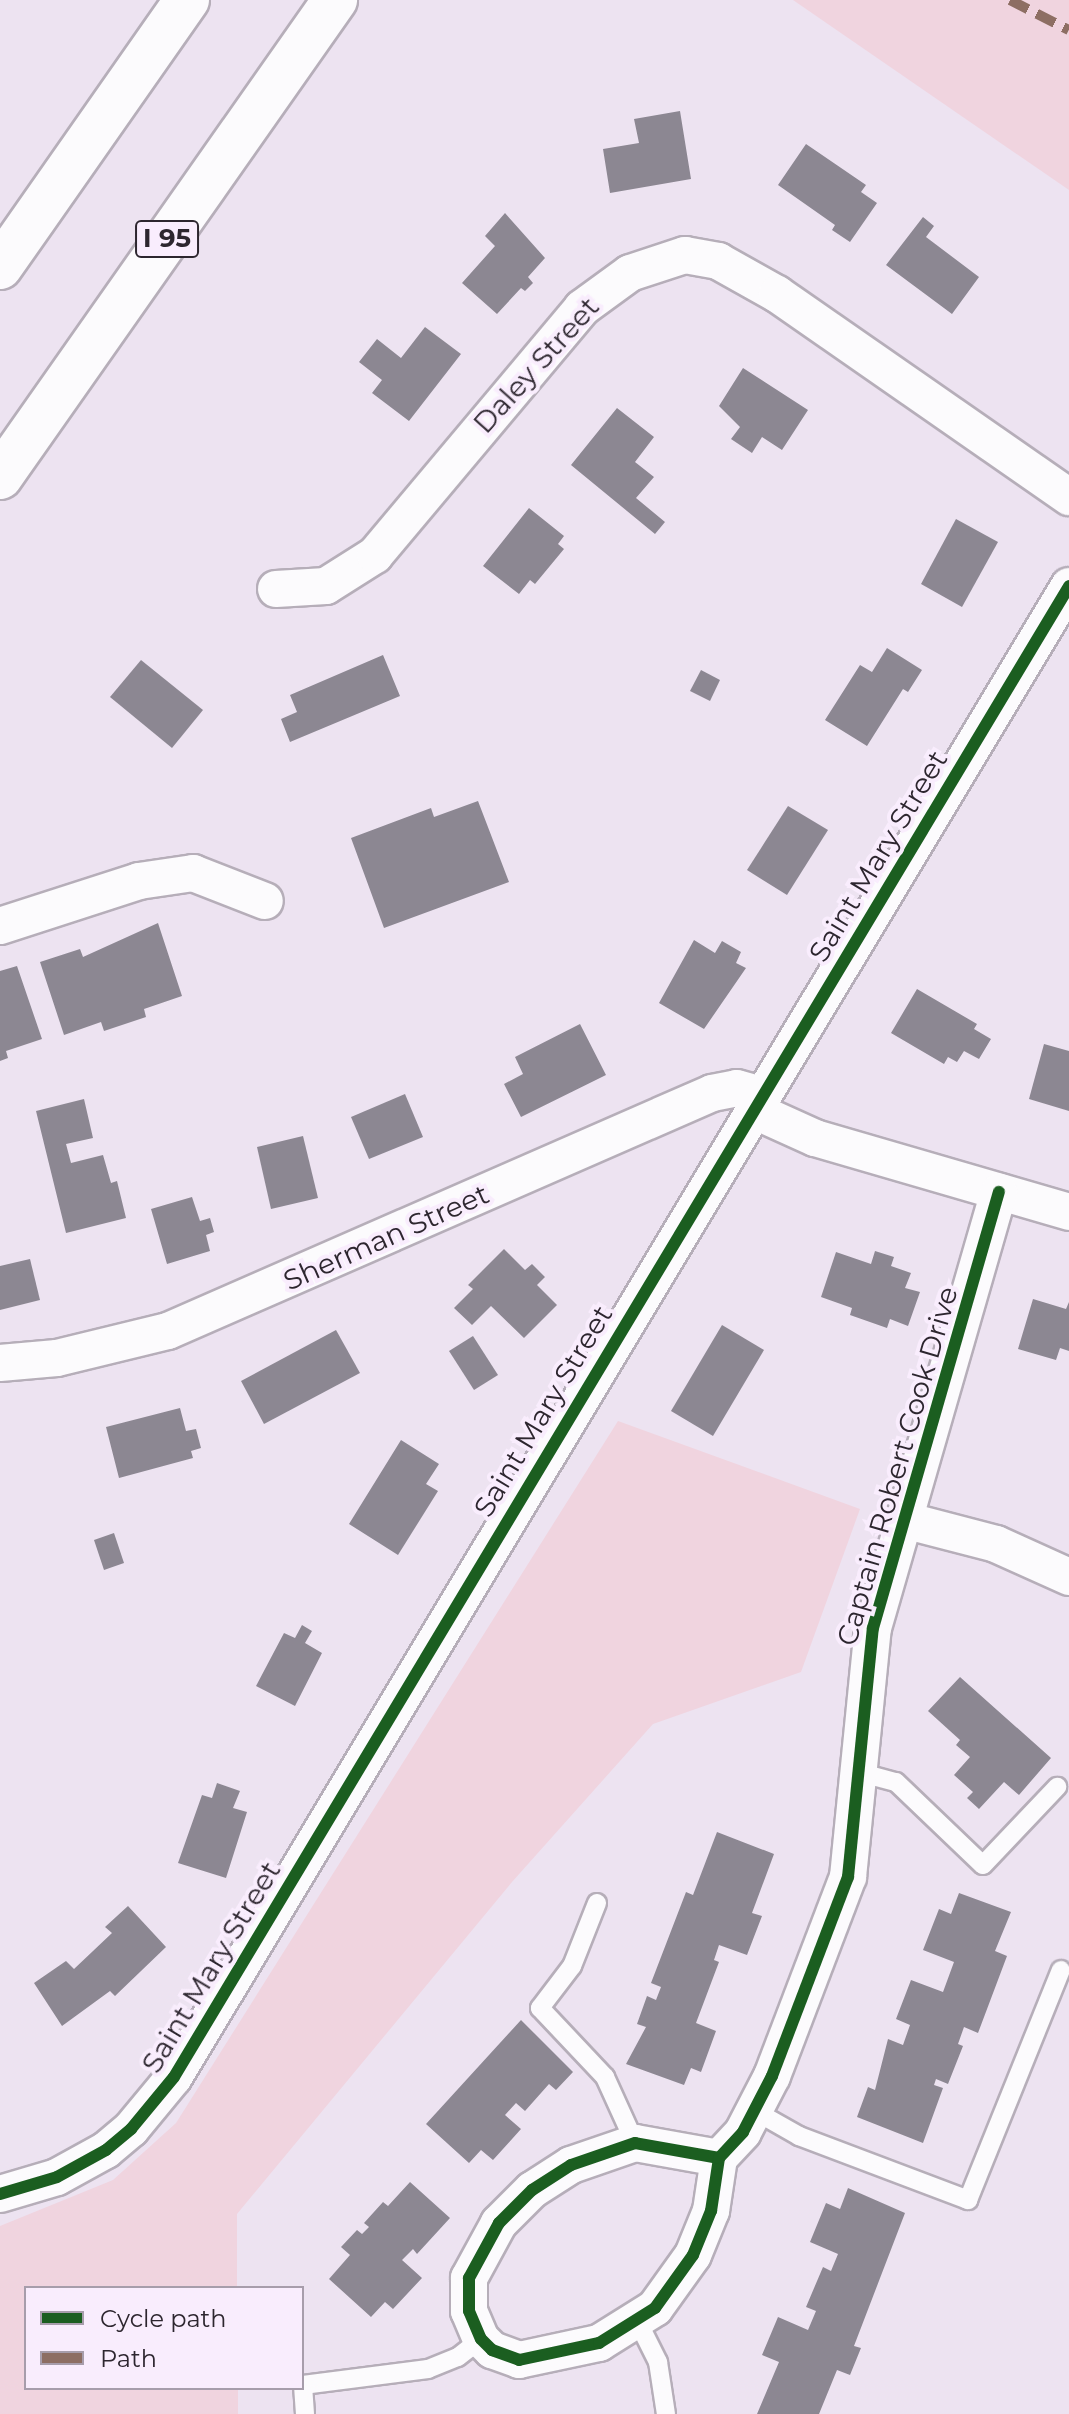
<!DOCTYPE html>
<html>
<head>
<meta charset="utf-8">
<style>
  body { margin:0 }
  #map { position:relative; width:1069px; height:2414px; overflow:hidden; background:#ede3f1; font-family:Montserrat,sans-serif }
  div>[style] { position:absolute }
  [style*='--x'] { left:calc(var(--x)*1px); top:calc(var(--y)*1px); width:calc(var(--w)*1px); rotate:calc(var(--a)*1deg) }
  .green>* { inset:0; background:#f0d4df }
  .building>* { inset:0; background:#8c8792 }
  .roads { filter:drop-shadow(2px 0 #b6aeb9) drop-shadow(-2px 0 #b6aeb9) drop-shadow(0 2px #b6aeb9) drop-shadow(0 -2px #b6aeb9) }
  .lane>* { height:18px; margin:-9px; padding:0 9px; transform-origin:9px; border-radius:9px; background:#fcfbfd }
  .street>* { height:36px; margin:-18px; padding:0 18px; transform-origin:18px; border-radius:18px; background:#fcfbfd }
  .highway>* { height:44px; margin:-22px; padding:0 22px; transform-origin:22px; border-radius:22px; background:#fcfbfd }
  .quiet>* { height:10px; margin-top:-5px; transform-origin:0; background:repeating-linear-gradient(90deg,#8d6e63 0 20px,transparent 0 30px) }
  .cycleway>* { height:12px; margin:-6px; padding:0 6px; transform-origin:6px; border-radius:6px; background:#1b5e20 }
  span { translate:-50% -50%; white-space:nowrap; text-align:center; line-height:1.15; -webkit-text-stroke:8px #f9edfd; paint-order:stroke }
  .shield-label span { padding:2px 6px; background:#f9edfd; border:2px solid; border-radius:6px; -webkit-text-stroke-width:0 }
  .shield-label { font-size:26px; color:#2d262f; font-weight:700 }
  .street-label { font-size:28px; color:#2d262f }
  .legend { position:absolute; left:24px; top:2286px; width:280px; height:104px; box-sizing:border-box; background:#f9edfd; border:2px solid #a79dab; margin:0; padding:10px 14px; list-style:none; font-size:24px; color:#2d262f }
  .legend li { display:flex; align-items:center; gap:16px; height:40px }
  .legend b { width:40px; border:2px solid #a79dab }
</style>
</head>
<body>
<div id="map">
  <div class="green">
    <i style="clip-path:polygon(793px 0,1069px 0,1069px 190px)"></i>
    <i style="clip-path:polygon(618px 1421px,860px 1509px,801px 1672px,653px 1724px,512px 1882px,237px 2214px,237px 2288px,26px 2288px,26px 2388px,238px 2388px,238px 2414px,0 2414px,0 2226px,113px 2180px,176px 2123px)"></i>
  </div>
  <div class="building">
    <i style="clip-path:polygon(680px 111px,691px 179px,610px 193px,603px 149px,639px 143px,634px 119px)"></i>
    <i style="clip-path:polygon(806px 144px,866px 185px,861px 192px,877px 203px,850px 242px,832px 230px,835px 225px,778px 185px)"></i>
    <i style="clip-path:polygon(505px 213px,545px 258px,528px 277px,533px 283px,525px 291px,521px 288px,497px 314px,462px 283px,495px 246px,485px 236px)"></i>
    <i style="clip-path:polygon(923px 217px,934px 226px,926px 237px,979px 277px,952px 314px,886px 265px)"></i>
    <i style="clip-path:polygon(425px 327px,461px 354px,409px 421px,372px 393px,382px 380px,359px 362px,377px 339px,401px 358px)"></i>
    <i style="clip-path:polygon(743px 368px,808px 410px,782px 450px,762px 437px,752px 453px,731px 439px,740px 427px,719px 406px)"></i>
    <i style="clip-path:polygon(617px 408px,654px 437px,635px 462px,654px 477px,636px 498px,665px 522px,655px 534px,571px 465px)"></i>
    <i style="clip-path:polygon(529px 508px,564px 536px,558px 544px,564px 549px,535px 584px,530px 580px,519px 594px,483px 566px)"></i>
    <i style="clip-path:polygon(956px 519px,998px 542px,962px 607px,921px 584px)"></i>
    <i style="clip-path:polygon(887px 648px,922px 670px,908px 692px,903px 689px,867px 746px,825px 720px,860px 665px,872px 672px)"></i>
    <i style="clip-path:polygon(383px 655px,400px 696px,290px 742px,281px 719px,297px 712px,290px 695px)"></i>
    <i style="clip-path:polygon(141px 660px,203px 710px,172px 748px,110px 697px)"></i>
    <i style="clip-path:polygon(701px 670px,720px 680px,710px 701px,690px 691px)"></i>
    <i style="clip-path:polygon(478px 801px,509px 882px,384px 928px,351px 838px,431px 808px,434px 817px)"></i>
    <i style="clip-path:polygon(788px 806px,828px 830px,787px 895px,747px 870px)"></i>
    <i style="clip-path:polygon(158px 923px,182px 996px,144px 1009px,146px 1017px,104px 1031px,101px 1022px,64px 1035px,40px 962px,80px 949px,83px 957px)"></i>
    <i style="clip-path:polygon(694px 940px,715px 953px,722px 941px,741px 952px,736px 963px,746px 968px,704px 1029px,659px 1003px)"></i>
    <i style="clip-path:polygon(17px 966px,42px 1039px,6px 1051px,8px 1058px,0 1061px,0 971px)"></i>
    <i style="clip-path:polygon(917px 989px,977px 1024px,974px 1029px,991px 1039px,979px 1059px,964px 1051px,957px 1062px,948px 1057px,944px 1064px,891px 1033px)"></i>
    <i style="clip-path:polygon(580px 1024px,606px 1075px,521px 1117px,504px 1084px,523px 1074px,515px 1057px)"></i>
    <i style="clip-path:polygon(1044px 1044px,1069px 1051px,1069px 1111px,1029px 1099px)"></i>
    <i style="clip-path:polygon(405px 1094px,423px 1137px,369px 1159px,351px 1117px)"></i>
    <i style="clip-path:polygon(84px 1099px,93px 1138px,66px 1144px,71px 1163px,103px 1155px,111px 1183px,117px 1181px,126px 1218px,66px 1233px,36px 1111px)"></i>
    <i style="clip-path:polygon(303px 1136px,318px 1198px,271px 1209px,257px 1147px)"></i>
    <i style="clip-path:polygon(192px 1197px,200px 1221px,210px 1218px,214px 1232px,206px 1235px,210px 1251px,167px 1264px,151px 1209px)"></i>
    <i style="clip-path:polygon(504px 1249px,525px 1270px,532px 1264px,545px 1277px,537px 1285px,557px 1305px,524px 1338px,491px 1306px,472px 1325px,454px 1308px,473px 1289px,468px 1285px)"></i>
    <i style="clip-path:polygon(875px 1251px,894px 1257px,891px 1266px,911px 1273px,905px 1288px,920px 1292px,908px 1326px,890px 1319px,887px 1328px,850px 1315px,852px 1308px,821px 1297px,836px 1252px,871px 1264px)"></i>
    <i style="clip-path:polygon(30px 1259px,40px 1300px,0 1310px,0 1266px)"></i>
    <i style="clip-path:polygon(1033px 1299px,1066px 1309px,1069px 1302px,1069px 1351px,1060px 1348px,1056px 1360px,1018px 1349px)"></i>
    <i style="clip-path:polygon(722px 1325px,764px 1350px,713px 1436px,671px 1411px)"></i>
    <i style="clip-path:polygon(336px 1330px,360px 1373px,264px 1424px,241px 1381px)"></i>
    <i style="clip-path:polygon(473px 1336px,498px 1375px,474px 1390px,449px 1351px)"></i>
    <i style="clip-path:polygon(180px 1408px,186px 1431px,196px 1429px,201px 1448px,191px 1451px,193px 1458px,119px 1478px,106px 1427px)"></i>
    <i style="clip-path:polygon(401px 1440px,439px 1464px,426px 1484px,438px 1491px,398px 1555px,349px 1524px)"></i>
    <i style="clip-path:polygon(114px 1533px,124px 1563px,104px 1570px,94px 1540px)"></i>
    <i style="clip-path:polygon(302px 1625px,312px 1631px,305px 1643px,322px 1653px,295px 1706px,256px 1686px,284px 1633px,295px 1638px)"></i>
    <i style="clip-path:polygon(960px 1677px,1051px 1758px,1019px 1795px,1004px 1782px,979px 1809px,967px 1798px,973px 1792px,954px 1775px,970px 1757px,956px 1745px,960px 1740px,928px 1711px)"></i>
    <i style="clip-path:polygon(217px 1783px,240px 1791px,233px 1808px,247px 1812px,226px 1878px,178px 1863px,202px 1795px,212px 1798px)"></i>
    <i style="clip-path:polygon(717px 1832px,774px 1854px,752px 1913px,762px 1916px,747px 1955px,719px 1945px,714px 1960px,719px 1962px,696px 2023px,716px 2031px,701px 2072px,691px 2068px,684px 2085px,626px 2064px,646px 2027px,637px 2024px,647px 1996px,656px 2000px,661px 1987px,651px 1983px,686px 1892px,693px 1895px)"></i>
    <i style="clip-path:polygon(959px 1893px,1011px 1912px,995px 1951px,1007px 1956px,978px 2033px,964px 2027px,958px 2044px,963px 2046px,948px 2084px,936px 2079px,934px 2085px,943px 2088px,923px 2143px,857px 2117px,868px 2087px,875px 2090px,888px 2039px,903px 2045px,910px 2025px,896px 2019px,911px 1980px,943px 1992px,954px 1962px,923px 1950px,939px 1909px,951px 1914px)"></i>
    <i style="clip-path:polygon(128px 1906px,166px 1947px,115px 1996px,110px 1991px,62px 2026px,34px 1983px,66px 1961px,74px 1969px,112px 1933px,105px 1927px)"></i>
    <i style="clip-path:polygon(521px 2020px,573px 2072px,556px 2090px,549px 2084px,525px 2111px,516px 2103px,505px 2115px,521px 2129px,493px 2160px,481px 2150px,469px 2163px,426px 2124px)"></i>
    <i style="clip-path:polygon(410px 2182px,450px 2218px,417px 2254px,413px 2249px,402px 2260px,422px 2278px,393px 2309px,385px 2302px,371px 2317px,329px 2279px,350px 2255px,341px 2247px,357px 2230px,362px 2234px,369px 2227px,364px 2223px,383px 2202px,388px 2206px)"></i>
    <i style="clip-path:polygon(848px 2188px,905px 2213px,854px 2346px,861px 2348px,850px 2375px,837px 2370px,819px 2414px,757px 2414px,779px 2362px,762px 2355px,778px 2317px,808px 2330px,816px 2311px,806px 2307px,823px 2267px,831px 2271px,838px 2254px,810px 2242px,826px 2203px,840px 2209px)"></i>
  </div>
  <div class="roads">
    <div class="lane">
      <i style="--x:858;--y:1772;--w:39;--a:15"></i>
      <i style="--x:896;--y:1782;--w:120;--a:43.7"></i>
      <i style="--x:983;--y:1865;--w:108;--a:-46.5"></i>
      <i style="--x:597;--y:1903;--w:68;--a:111.6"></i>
      <i style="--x:572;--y:1966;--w:53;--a:127.3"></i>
      <i style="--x:540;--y:2008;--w:95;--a:46.7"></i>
      <i style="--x:605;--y:2077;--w:72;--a:65.6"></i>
      <i style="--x:755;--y:2111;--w:51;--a:29.6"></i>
      <i style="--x:799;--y:2136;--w:181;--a:20.7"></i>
      <i style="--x:968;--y:2200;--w:248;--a:-68"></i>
      <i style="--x:638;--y:2322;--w:45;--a:63.4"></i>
      <i style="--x:658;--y:2362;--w:53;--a:81.3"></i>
      <i style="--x:305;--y:2414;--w:29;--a:-94"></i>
      <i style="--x:303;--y:2385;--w:126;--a:-7.3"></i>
      <i style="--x:428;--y:2369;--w:32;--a:-22"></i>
      <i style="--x:458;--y:2357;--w:29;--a:-38"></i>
    </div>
    <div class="street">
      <i style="--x:276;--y:589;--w:50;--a:-3.4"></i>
      <i style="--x:326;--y:586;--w:58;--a:-32.3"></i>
      <i style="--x:375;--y:555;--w:322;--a:-50"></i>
      <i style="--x:582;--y:308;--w:59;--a:-36.1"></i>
      <i style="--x:630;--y:273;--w:58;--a:-18.1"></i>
      <i style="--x:685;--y:255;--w:34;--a:10"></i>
      <i style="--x:718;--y:261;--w:68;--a:29.2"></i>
      <i style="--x:777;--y:294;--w:356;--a:34.8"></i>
      <i style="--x:0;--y:926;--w:146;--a:-17.9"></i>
      <i style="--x:139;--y:881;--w:55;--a:-8.4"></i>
      <i style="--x:193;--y:873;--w:77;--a:21.3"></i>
      <i style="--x:753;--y:1110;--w:68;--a:24.3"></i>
      <i style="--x:815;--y:1138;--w:265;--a:16.2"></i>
      <i style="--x:0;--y:1363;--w:57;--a:-5"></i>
      <i style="--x:57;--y:1358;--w:114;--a:-13.7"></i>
      <i style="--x:168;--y:1331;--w:594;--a:-23.63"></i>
      <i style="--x:712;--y:1093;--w:25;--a:-11"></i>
      <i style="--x:737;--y:1088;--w:26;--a:16"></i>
      <i style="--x:904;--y:1520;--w:95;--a:14.6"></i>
      <i style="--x:996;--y:1544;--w:80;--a:24.3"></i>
      <i style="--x:719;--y:2158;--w:85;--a:-169.9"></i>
      <i style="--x:635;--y:2143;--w:68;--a:161"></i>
      <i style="--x:571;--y:2165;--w:46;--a:147.3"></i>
      <i style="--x:532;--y:2190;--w:47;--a:135"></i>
      <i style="--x:499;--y:2223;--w:63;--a:118.6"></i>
      <i style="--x:469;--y:2278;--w:33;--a:90"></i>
      <i style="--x:469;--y:2311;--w:30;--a:67"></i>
      <i style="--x:481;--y:2339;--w:16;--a:45"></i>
      <i style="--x:492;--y:2350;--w:29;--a:20"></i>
      <i style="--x:519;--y:2360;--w:82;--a:-12"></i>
      <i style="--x:599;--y:2343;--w:66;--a:-32"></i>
      <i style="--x:655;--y:2308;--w:65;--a:-54.4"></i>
      <i style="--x:693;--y:2255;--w:48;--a:-67.8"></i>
      <i style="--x:711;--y:2211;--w:54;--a:-81.4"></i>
      <i style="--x:719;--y:2158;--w:35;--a:-47"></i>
      <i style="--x:743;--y:2132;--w:63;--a:-62.6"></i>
      <i style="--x:772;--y:2076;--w:213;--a:-69.1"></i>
      <i style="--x:848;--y:1877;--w:250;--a:-84.3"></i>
      <i style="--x:873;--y:1628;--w:454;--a:-73.9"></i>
      <i style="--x:0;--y:2194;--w:59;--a:-16.6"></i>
      <i style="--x:57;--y:2177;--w:56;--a:-28.9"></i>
      <i style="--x:106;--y:2150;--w:33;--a:-40"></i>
      <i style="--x:131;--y:2129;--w:67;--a:-50.4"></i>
      <i style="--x:174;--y:2077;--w:1739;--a:-59.02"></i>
    </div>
    <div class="highway">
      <i style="--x:0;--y:267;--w:326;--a:-55"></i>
      <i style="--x:0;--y:477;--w:583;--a:-54.92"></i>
    </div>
  </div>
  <div class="quiet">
    <i style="--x:1010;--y:0;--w:66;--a:27"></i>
  </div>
  <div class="cycleway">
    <i style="--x:719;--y:2158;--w:85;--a:-169.9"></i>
    <i style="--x:635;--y:2143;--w:68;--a:161"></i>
    <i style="--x:571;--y:2165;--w:46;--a:147.3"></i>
    <i style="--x:532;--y:2190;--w:47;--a:135"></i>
    <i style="--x:499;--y:2223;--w:63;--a:118.6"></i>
    <i style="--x:469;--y:2278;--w:33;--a:90"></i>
    <i style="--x:469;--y:2311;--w:30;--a:67"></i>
    <i style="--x:481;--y:2339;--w:16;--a:45"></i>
    <i style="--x:492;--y:2350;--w:29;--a:20"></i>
    <i style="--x:519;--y:2360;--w:82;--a:-12"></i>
    <i style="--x:599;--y:2343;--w:66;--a:-32"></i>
    <i style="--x:655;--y:2308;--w:65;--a:-54.4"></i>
    <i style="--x:693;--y:2255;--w:48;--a:-67.8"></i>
    <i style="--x:711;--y:2211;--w:54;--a:-81.4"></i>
    <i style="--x:719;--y:2158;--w:35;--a:-47"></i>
    <i style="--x:743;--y:2132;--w:63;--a:-62.6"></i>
    <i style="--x:772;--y:2076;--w:213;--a:-69.1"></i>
    <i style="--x:848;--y:1877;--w:250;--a:-84.3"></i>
    <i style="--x:873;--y:1628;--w:454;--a:-73.9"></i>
    <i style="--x:0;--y:2194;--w:59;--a:-16.6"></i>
    <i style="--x:57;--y:2177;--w:56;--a:-28.9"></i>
    <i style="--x:106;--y:2150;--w:33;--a:-40"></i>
    <i style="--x:131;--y:2129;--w:67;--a:-50.4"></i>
    <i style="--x:174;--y:2077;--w:1739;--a:-59.02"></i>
  </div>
  <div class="shield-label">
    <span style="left:167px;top:239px">I 95</span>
  </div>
  <div class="street-label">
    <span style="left:536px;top:365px;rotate:-48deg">Daley Street</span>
    <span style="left:878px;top:856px;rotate:-59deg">Saint Mary Street</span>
    <span style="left:386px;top:1237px;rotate:-24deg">Sherman Street</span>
    <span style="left:543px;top:1411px;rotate:-59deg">Saint Mary Street</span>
    <span style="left:897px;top:1466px;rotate:-74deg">Captain Robert Cook Drive</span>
    <span style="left:211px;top:1967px;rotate:-59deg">Saint Mary Street</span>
  </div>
  <ul class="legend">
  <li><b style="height:10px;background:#1b5e20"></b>Cycle path</li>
  <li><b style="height:10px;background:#8d6e63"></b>Path</li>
  </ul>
</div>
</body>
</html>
